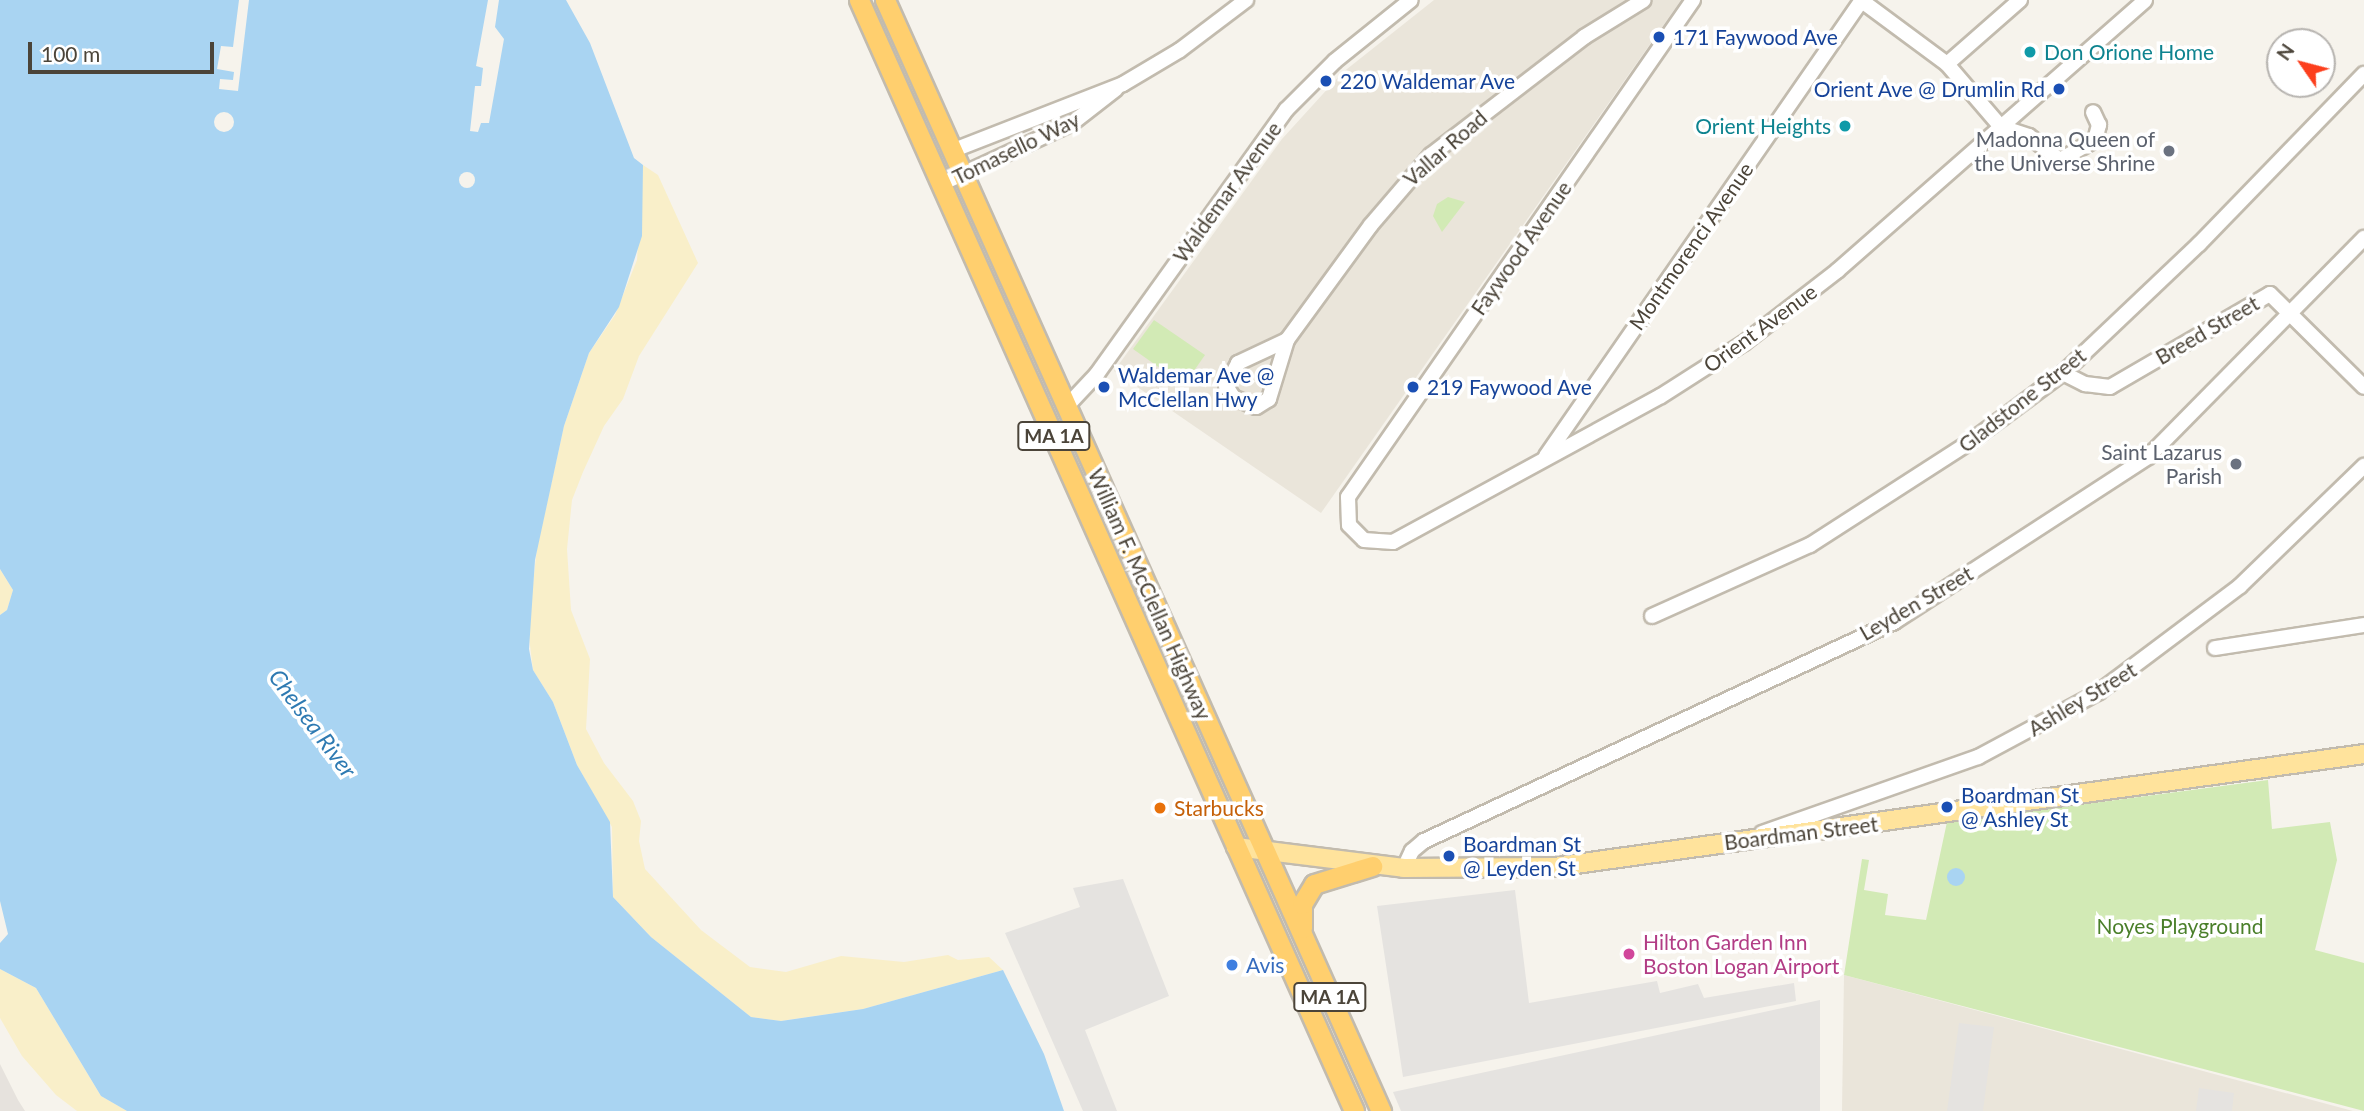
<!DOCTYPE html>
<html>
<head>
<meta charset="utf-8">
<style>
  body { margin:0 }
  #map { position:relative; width:2364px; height:1111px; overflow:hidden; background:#f6f3ec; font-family:Lato,sans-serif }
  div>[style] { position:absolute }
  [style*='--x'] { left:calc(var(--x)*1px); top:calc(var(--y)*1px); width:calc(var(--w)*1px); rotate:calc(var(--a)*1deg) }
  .residential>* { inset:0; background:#eae5da }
  .industrial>* { inset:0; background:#e6e2dd }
  .green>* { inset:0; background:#d2eab5 }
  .sand>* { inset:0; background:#f9efc9 }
  .parking>* { inset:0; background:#e5e3e0 }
  .water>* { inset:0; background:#a9d4f2 }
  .round { border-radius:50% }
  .pier>* { inset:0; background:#f6f3ec }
  .roads { filter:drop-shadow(2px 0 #c2bbae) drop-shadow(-2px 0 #c2bbae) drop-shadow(0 2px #c2bbae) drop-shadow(0 -2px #c2bbae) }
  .minor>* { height:14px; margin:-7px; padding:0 7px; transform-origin:7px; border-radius:7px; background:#fff }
  .major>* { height:18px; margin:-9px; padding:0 9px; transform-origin:9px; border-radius:9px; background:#ffe39c }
  .highway>* { height:19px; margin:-9.5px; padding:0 9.5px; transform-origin:9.5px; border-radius:9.5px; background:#ffcf6e }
  .dots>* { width:19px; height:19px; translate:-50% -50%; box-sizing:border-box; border:4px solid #fff; border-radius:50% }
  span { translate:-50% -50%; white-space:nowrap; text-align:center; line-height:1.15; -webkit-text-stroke:7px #fff; paint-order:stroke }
  .shield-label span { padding:2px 5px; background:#fff; border:2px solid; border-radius:5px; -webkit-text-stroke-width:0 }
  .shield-label { font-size:19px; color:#4b4439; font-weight:700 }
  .transit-label { font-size:21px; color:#164399 }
  .left { translate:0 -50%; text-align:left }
  .right { translate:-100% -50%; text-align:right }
  .culture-label { font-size:21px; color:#0d838f }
  .worship-label { font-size:21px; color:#5b616d }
  .street-label { font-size:21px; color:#4b4439 }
  .food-label { font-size:21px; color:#c56008 }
  .park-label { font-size:21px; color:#4a7f2a }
  .hotel-label { font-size:21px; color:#b23c85 }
  .shop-label { font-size:21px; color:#366cbe }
  .water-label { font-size:23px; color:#2e7ab2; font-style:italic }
  .north { position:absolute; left:2266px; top:28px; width:70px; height:70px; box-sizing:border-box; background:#fff; border:2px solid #b7b4b0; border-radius:50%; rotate:305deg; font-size:19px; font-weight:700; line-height:28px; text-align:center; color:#4b4439 }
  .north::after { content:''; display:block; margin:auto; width:24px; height:32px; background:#fc3f1d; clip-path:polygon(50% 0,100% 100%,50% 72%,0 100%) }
  .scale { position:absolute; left:28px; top:42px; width:186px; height:32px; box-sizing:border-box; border:4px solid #4b4439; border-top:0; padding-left:9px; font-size:21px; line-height:24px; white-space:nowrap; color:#4b4439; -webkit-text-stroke:5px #fff; paint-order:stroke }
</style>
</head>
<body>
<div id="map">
  <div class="residential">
    <i style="clip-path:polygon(1434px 0,1681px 0,1321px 513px,1114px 371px,1282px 139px,1342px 73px)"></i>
    <i style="clip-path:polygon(1844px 975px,2353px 1111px,1842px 1111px)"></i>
  </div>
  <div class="industrial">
    <i style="clip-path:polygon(0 1064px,18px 1100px,25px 1111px,0 1111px)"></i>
  </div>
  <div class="green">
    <i style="clip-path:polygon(1448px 197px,1465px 202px,1442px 232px,1433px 216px,1437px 204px)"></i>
    <i style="clip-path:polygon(1154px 320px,1205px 355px,1184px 385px,1133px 349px)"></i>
    <i style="clip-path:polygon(2268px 780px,2272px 829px,2330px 822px,2337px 860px,2315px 950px,2364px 963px,2364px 1111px,1844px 975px,1862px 859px,1869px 860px,1864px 890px,1888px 894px,1885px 915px,1926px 920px,1947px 822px)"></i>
  </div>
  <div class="sand">
    <i style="clip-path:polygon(643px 165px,658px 175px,698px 263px,639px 356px,623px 399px,604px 426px,583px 472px,572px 500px,567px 549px,571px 610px,590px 659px,586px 729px,604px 763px,633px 801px,641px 821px,639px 841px,645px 869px,701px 930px,750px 967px,786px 972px,841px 956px,904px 962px,948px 955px,958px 960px,989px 957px,1003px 970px,863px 1009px,780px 1021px,751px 1017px,651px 937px,613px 897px,612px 827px,577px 765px,553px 702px,533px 670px,528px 629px,537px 548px,564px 426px,589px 353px,615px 315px,637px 260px)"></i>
    <i style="clip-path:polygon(0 569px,13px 590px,7px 610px,0 615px)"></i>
    <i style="clip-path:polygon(0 969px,36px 988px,101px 1096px,127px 1111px,77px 1111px,56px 1095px,22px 1056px,0 1018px)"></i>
  </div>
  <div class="parking">
    <i style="clip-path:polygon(1123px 879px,1169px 996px,1085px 1030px,1117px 1111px,1083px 1111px,1005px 933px,1080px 907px,1073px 888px)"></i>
    <i style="clip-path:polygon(1515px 890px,1529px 1003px,1657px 981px,1660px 993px,1698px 984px,1704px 998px,1794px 983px,1796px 1001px,1403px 1077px,1377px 906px)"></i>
    <i style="clip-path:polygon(1820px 1000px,1820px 1111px,1401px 1111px,1393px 1092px)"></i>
    <i style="clip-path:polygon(1959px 1023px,1994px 1027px,1983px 1111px,1947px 1111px)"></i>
    <i style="clip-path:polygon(2199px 1088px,2234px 1093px,2232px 1111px,2196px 1111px)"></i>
  </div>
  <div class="water">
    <i style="clip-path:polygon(0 0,566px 0,590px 43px,634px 158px,643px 165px,642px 236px,619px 307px,589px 353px,564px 426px,535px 560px,529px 649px,533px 670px,553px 702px,577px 765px,610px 822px,613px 897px,651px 937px,751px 1017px,781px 1021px,863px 1009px,1003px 970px,1044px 1054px,1064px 1111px,127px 1111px,101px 1096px,36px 988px,0 969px,0 943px,8px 934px,0 901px,0 615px,7px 610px,13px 590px,0 569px)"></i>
    <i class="round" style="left:1947px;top:868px;width:18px;height:18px"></i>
  </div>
  <div class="pier">
    <i style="clip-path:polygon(239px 0,249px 0,238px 91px,219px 89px,220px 79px,233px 80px,234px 72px,217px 69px,221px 46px,233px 47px)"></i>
    <i style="clip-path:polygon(488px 0,499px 0,495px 27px,504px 39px,489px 123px,481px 123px,478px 132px,470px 131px,475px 86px,481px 86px,483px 68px,476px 66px)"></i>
    <i class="round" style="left:214px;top:112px;width:20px;height:20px"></i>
    <i class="round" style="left:459px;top:172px;width:16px;height:16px"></i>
  </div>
  <div class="roads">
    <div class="minor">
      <i style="--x:1693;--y:0;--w:605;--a:124.77"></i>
      <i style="--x:1348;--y:497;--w:28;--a:88"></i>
      <i style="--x:1349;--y:525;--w:21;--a:45"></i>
      <i style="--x:1364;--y:540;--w:29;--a:4"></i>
      <i style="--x:1393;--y:542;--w:305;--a:-28.6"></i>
      <i style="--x:1661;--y:396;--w:98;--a:-32.6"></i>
      <i style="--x:1744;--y:343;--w:118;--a:-37.7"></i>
      <i style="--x:1837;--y:271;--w:410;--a:-41.3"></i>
      <i style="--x:1862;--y:1;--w:106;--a:36.5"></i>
      <i style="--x:1947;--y:64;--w:83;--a:49.4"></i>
      <i style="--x:2001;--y:127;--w:29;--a:18"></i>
      <i style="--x:2029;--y:136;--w:39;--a:38"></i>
      <i style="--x:2060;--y:160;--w:40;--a:-29.7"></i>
      <i style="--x:2095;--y:140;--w:16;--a:-75"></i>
      <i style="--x:2099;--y:125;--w:14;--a:-115"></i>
      <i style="--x:1947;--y:64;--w:97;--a:-41.2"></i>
      <i style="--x:954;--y:150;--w:181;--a:-21.3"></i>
      <i style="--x:1123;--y:84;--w:66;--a:-30.8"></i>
      <i style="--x:1180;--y:50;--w:83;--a:-37.1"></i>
      <i style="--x:941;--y:184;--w:143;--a:-24.8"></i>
      <i style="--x:1071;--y:124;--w:57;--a:-37.9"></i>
      <i style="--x:1287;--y:340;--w:142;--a:-53.9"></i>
      <i style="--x:1371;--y:225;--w:92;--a:-49.4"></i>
      <i style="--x:1431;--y:155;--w:193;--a:-37.6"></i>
      <i style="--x:1584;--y:37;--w:70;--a:-31.7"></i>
      <i style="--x:1287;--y:340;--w:62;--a:107"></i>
      <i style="--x:1269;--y:399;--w:15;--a:148"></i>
      <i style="--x:1256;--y:407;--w:25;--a:-157"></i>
      <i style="--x:1233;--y:397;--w:13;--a:-122"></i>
      <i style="--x:1226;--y:386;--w:26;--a:-62"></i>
      <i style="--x:1238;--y:363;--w:54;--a:-25.1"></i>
      <i style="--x:2063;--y:373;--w:25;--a:27"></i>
      <i style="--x:2085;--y:384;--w:25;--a:7"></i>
      <i style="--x:2110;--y:387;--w:185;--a:-30.2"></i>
      <i style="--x:2270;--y:294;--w:132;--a:44.7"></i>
      <i style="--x:1067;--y:406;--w:44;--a:-46.8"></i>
      <i style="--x:1097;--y:374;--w:325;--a:-54.4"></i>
      <i style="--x:1286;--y:110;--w:69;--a:-45"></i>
      <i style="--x:1335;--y:61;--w:97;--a:-38.8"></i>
      <i style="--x:1546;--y:456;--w:555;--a:-55.28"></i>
      <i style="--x:1652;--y:616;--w:173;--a:-24.2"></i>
      <i style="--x:1810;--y:545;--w:190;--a:-32.8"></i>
      <i style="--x:1970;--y:442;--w:116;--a:-36.6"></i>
      <i style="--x:2063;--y:373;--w:187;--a:-43.5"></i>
      <i style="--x:2199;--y:244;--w:237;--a:-45.9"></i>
      <i style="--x:2215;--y:648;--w:151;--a:-8.8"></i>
      <i style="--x:1762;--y:833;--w:229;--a:-19.4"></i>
      <i style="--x:1978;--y:757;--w:137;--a:-28.2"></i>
      <i style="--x:2099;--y:692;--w:176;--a:-36.9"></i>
      <i style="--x:2240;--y:586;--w:173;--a:-44.1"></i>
      <i style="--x:1404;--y:868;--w:19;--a:-65"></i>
      <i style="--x:1412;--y:851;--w:16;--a:-40"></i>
      <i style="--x:1424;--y:841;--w:519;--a:-24.98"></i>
      <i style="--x:1894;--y:622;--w:303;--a:-33"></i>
      <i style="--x:2148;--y:457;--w:308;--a:-45.4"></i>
    </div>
    <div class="major">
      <i style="--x:1236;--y:847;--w:169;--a:7.1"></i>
      <i style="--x:1404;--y:868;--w:150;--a:-0.4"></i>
      <i style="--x:1554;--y:867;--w:818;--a:-7.94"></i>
    </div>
    <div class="highway">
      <i style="--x:859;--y:0;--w:1216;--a:65.98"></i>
      <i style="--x:885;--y:0;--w:1217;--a:65.94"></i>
      <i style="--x:1302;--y:928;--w:24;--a:-90"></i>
      <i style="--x:1302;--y:904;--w:23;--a:-59"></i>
      <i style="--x:1314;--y:884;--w:61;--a:-17.2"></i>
    </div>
  </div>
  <div class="dots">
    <i style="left:1659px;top:37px;background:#1a4fb4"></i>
    <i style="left:2030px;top:52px;background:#0f9aa8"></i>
    <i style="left:1326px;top:81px;background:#1a4fb4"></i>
    <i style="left:2059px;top:89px;background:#1a4fb4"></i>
    <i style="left:1845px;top:126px;background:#0f9aa8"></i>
    <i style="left:2169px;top:151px;background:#6b7280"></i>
    <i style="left:1104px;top:387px;background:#1a4fb4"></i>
    <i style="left:1413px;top:387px;background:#1a4fb4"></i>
    <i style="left:2236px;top:464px;background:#6b7280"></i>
    <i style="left:1947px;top:807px;background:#1a4fb4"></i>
    <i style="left:1160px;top:808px;background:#e8710a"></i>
    <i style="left:1449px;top:856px;background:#1a4fb4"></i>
    <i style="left:1629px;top:954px;background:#d1479c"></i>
    <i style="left:1232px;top:965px;background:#3f7fe0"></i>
  </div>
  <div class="shield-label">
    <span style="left:1054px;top:436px">MA 1A</span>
    <span style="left:1330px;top:997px">MA 1A</span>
  </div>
  <div class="transit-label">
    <span class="left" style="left:1673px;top:37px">171 Faywood Ave</span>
    <span class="left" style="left:1340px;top:81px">220 Waldemar Ave</span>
    <span class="right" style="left:2045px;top:89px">Orient Ave @ Drumlin Rd</span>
    <span class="left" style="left:1118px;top:387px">Waldemar Ave @<br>McClellan Hwy</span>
    <span class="left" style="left:1427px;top:387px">219 Faywood Ave</span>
    <span class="left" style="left:1961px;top:807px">Boardman St<br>@ Ashley St</span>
    <span class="left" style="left:1463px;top:856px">Boardman St<br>@ Leyden St</span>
  </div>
  <div class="culture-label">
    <span class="left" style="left:2044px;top:52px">Don Orione Home</span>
    <span class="right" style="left:1831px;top:126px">Orient Heights</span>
  </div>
  <div class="worship-label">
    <span class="right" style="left:2155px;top:151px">Madonna Queen of<br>the Universe Shrine</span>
    <span class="right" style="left:2222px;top:464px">Saint Lazarus<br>Parish</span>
  </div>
  <div class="street-label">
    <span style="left:1016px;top:148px;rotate:-26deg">Tomasello Way</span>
    <span style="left:1445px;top:148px;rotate:-41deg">Vallar Road</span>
    <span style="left:1227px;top:192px;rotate:-54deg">Waldemar Avenue</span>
    <span style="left:1691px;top:246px;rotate:-55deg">Montmorenci Avenue</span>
    <span style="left:1521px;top:248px;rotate:-55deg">Faywood Avenue</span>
    <span style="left:1760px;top:328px;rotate:-36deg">Orient Avenue</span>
    <span style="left:2207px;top:330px;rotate:-30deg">Breed Street</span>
    <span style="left:2022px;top:400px;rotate:-38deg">Gladstone Street</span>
    <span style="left:1150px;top:594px;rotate:66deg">William F. McClellan Highway</span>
    <span style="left:1916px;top:603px;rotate:-30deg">Leyden Street</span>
    <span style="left:2082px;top:699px;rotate:-31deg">Ashley Street</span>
    <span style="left:1801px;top:833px;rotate:-7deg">Boardman Street</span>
  </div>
  <div class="food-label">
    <span class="left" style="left:1174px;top:808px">Starbucks</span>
  </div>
  <div class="park-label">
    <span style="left:2180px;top:926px">Noyes Playground</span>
  </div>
  <div class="hotel-label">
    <span class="left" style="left:1643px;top:954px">Hilton Garden Inn<br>Boston Logan Airport</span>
  </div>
  <div class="shop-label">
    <span class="left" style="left:1246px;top:965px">Avis</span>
  </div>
  <div class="water-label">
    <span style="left:313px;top:723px;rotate:53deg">Chelsea River</span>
  </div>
  <div class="north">N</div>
  <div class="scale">100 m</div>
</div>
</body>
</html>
